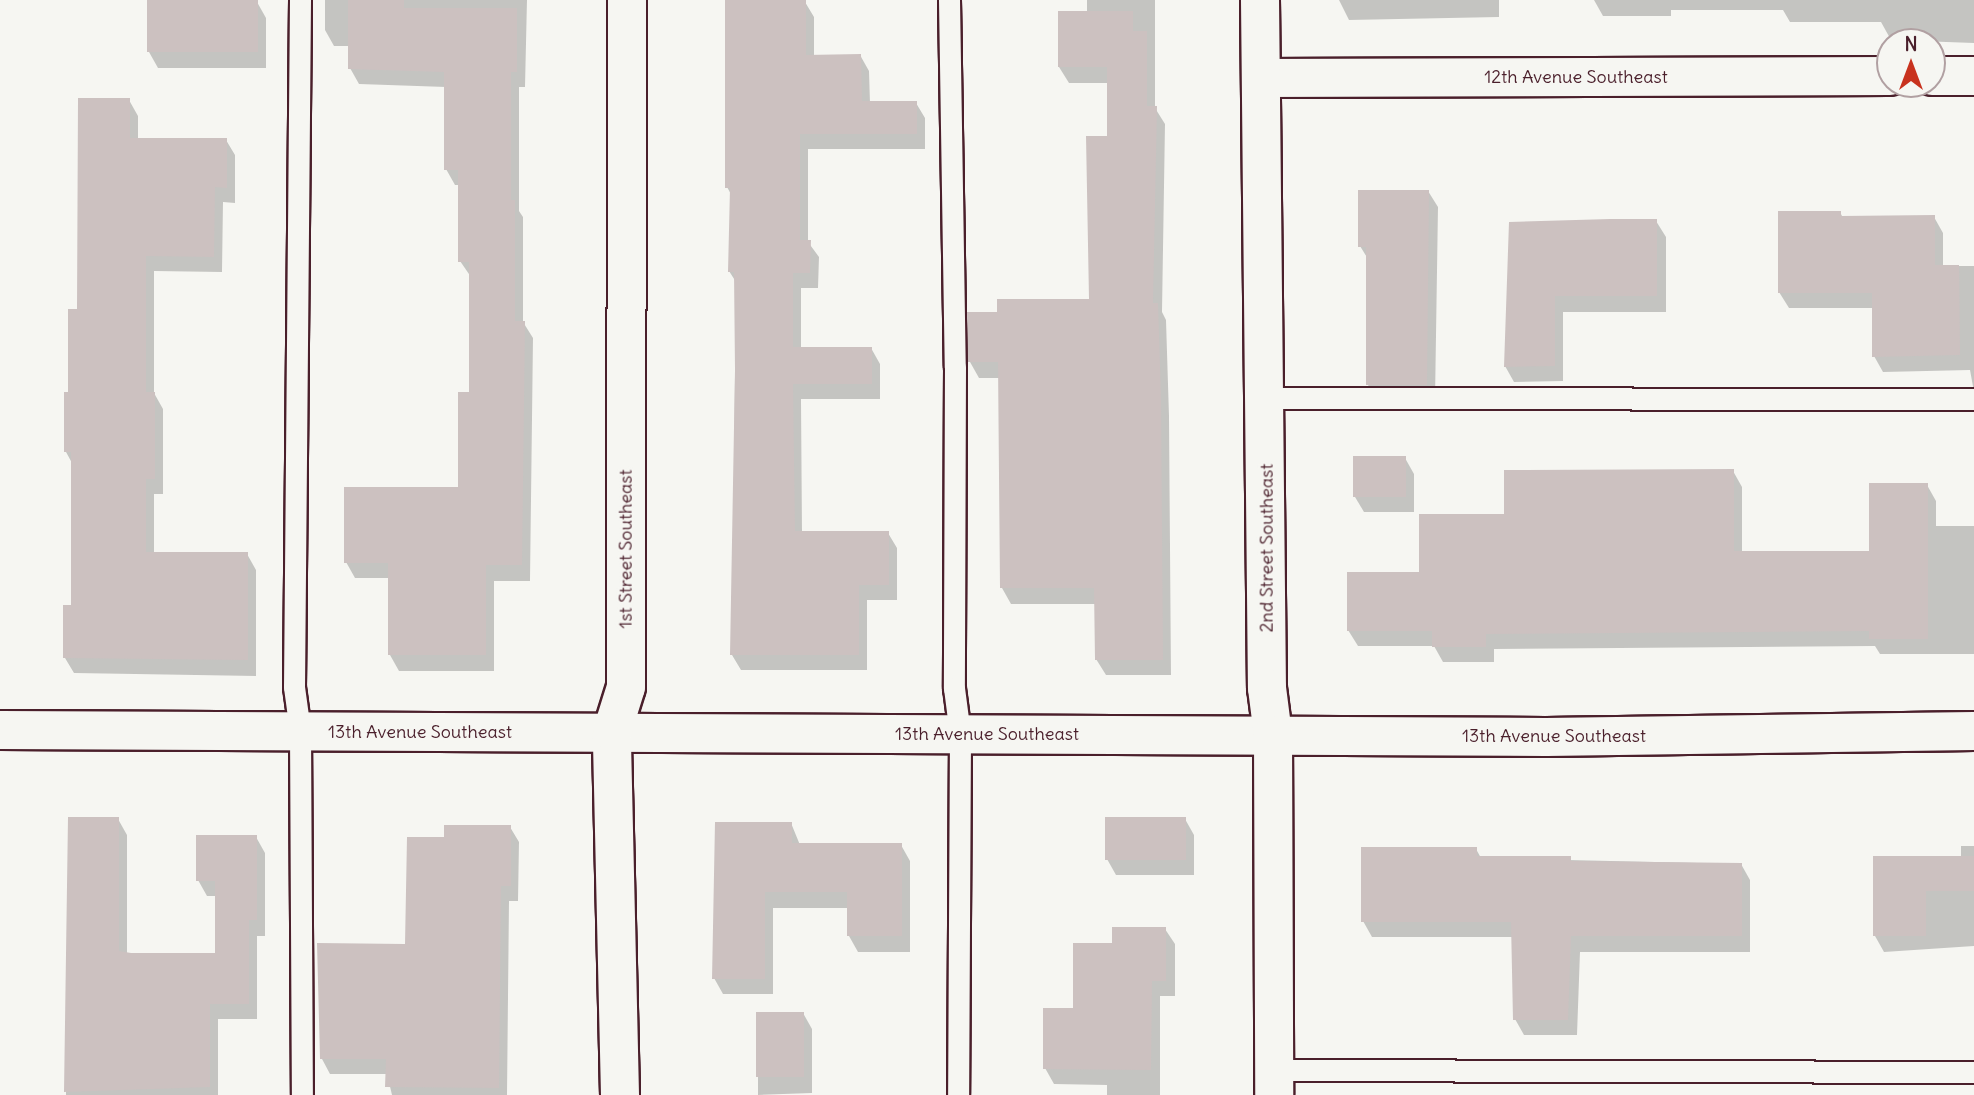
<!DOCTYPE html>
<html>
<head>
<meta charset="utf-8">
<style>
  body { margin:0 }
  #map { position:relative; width:1974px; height:1095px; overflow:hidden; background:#f6f6f2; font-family:Delius,sans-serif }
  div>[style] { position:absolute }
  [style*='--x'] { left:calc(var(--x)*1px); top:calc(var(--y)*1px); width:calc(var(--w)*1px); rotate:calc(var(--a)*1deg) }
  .shadow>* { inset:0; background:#0003 }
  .building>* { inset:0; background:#ccc1c0 }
  .roads { filter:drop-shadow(2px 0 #4a1f2b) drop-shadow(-2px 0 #4a1f2b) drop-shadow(0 2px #4a1f2b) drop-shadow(0 -2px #4a1f2b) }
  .service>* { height:21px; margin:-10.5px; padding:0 10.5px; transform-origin:10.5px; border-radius:10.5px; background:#f6f6f2 }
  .minor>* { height:38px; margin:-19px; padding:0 19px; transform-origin:19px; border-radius:19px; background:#f6f6f2 }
  .tertiary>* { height:38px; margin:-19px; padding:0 19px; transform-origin:19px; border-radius:19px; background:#f6f6f2 }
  span { translate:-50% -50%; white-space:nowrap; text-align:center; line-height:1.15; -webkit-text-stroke:5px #f6f6f2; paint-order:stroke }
  .street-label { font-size:18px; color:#4a1f2b }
  .north { position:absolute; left:1876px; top:28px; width:70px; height:70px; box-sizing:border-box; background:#f6f6f2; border:2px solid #b1a0a2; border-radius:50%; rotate:0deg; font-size:19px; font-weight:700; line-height:28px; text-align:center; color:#4a1f2b }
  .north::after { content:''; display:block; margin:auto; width:24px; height:32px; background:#c8321e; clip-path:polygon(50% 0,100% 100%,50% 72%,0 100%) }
</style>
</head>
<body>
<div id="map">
  <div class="shadow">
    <i style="clip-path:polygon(149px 0,257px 2px,266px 18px,266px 68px,158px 68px,149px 52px)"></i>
    <i style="clip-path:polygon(325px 0,527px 0,525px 87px,519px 87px,519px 211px,523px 217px,523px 322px,533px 338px,530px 581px,494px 581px,494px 671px,399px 671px,390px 655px,390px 578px,355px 578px,346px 562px,460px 489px,471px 394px,471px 277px,460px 261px,460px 185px,455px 185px,446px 169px,446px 87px,359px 84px,350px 68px,350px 46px,334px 46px,325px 30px)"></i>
    <i style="clip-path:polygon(734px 0,805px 2px,814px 17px,814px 56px,860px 55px,869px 71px,870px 103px,916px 103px,925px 118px,925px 149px,808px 149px,808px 242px,819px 257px,818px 288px,801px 288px,801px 348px,871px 348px,880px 364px,880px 399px,801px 399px,802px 533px,888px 533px,897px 548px,897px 600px,867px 600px,867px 670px,741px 670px,732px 655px,736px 282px,729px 271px,732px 196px,727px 187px)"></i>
    <i style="clip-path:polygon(1087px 0,1155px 0,1155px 108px,1165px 124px,1162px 312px,1166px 320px,1169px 416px,1171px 675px,1106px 675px,1096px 659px,1096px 604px,1011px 604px,1002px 588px,1000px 378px,979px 378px,970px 362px,999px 314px,1091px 301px,1108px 137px,1108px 83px,1069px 83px,1059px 67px,1087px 13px)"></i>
    <i style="clip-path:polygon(1339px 0,1499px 0,1499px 17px,1349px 20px)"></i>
    <i style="clip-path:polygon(1594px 0,1974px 0,1974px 43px,1891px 40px,1881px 22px,1790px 22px,1783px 10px,1671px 10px,1671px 16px,1603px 16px)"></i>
    <i style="clip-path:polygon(129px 100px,138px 116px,138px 140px,226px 140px,235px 155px,235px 203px,223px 202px,222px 272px,154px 271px,154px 393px,163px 409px,163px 494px,154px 494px,154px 554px,247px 554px,256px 570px,256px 676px,74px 673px,65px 658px,72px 607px,72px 463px,66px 452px,79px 311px)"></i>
    <i style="clip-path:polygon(1428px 191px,1438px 207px,1435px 401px,1377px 400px,1368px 385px,1368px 259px,1360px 246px)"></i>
    <i style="clip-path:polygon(1840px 212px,1843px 218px,1934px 217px,1943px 233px,1943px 266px,1974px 266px,1974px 392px,1970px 370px,1883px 372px,1874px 356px,1873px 308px,1789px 308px,1779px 292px)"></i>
    <i style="clip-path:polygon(1656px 221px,1666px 237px,1666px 312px,1563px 312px,1563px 381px,1514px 382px,1505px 366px,1511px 224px)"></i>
    <i style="clip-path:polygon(1405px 458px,1414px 474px,1414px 512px,1364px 512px,1355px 497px)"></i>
    <i style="clip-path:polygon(1733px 471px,1742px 487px,1742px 553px,1871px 553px,1927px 485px,1936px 501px,1936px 526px,1974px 526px,1974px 654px,1880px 654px,1875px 646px,1494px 649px,1494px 662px,1443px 662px,1434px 646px,1358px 646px,1348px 630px,1506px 515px)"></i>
    <i style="clip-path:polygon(70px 819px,118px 819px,127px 835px,127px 954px,217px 954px,217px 896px,207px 896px,198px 880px,256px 837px,265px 853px,265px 936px,257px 936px,257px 1019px,218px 1019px,218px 1095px,66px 1095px)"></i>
    <i style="clip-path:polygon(1185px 819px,1194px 835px,1194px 875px,1116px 875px,1107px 859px)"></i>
    <i style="clip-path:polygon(791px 823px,800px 845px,901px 845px,910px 861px,910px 952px,858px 952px,849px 936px,849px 908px,773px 908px,773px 994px,723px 994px,714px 978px)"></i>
    <i style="clip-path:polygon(510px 827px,519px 842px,518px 901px,509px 901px,507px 1095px,392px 1095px,387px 1074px,330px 1074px,322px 1059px,407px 946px)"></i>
    <i style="clip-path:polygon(1961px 846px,1974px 846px,1974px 946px,1884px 952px,1875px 936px,1961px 858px)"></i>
    <i style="clip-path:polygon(1476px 849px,1481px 858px,1741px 864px,1750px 880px,1750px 952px,1580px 952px,1577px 1035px,1524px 1035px,1515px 1019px,1513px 937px,1372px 937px,1363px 921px)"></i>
    <i style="clip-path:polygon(1165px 929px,1175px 944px,1175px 996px,1160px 996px,1160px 1095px,1107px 1095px,1107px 1085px,1054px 1084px,1045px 1068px,1114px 944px)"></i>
    <i style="clip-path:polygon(758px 1013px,803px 1013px,812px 1029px,812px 1093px,758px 1095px)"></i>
  </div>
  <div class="building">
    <i style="clip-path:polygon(147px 0,258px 0,258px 52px,147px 52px)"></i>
    <i style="clip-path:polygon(348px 0,404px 0,404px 8px,517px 8px,517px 72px,511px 72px,511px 200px,515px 200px,515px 321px,525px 321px,522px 565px,486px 565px,486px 655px,388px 655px,388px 563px,344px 563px,344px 487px,458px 487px,458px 392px,469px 392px,469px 262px,458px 262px,458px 170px,444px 170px,444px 72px,348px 69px)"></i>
    <i style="clip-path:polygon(725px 0,806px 0,806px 55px,861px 54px,862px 101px,917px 101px,917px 134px,800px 134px,800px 240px,811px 240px,810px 273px,793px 273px,793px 347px,872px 347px,872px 384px,793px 384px,795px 531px,889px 531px,889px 585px,859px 585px,859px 655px,730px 655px,735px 370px,734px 272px,728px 272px,730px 188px,725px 188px)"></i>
    <i style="clip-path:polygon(1058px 11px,1133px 11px,1133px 31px,1147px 31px,1147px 106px,1157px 106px,1153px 303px,1158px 303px,1161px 398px,1163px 660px,1095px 660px,1094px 588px,1000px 588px,998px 362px,968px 362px,967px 312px,997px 312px,997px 299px,1089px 299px,1086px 136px,1107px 136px,1107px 67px,1058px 67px)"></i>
    <i style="clip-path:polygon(78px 98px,130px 98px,130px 138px,227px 138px,227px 188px,215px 187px,214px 257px,146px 256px,146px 392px,155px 392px,155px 479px,146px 479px,146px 552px,248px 552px,248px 660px,63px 658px,63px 605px,71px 605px,71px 452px,64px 452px,64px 392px,68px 392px,68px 309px,77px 309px)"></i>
    <i style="clip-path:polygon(1358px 190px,1429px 190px,1427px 385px,1366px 385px,1366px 247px,1358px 247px)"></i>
    <i style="clip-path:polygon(1778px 211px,1841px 211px,1841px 216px,1935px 215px,1935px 265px,1959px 265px,1960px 355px,1872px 357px,1872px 293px,1778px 293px)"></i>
    <i style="clip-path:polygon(1610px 219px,1657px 219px,1657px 296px,1555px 296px,1555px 366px,1504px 367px,1509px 222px)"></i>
    <i style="clip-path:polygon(1353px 456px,1406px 456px,1406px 497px,1353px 497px)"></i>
    <i style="clip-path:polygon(1734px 469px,1734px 551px,1869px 551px,1869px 483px,1928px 483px,1928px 639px,1869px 639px,1869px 631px,1486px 634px,1486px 647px,1432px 647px,1432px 631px,1347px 631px,1347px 572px,1419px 572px,1419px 514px,1504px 514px,1504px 470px)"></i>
    <i style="clip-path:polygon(68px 817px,119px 817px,119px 951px,131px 953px,215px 953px,215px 881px,196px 881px,196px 835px,257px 835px,257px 920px,249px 920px,249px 1004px,210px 1004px,210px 1087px,64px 1092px)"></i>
    <i style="clip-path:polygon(1105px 817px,1186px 817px,1186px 860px,1105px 860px)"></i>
    <i style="clip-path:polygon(715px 822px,792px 822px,792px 843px,902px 843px,902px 936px,847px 936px,847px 892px,765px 892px,765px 979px,712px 979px)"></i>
    <i style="clip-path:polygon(444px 825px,511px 825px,511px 886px,501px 886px,499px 1088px,385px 1087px,386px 1059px,320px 1059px,317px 943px,405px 944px,407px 837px,444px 837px)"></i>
    <i style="clip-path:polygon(1361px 847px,1477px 847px,1477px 856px,1571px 856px,1571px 861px,1742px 863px,1742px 936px,1571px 936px,1568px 1020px,1513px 1020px,1511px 922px,1361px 922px)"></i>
    <i style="clip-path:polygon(1873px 856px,1974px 856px,1974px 891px,1926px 891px,1926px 936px,1873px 936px)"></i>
    <i style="clip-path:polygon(1112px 927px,1166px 927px,1166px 981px,1152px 981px,1151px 1070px,1043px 1069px,1043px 1008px,1073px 1008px,1073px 943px,1112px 943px)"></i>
    <i style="clip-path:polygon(756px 1012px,804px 1012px,804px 1077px,756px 1077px)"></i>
  </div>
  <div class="roads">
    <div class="service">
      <i style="--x:300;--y:0;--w:687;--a:90.5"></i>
      <i style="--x:294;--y:687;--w:44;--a:82.2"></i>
      <i style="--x:300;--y:731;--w:364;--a:89.7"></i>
      <i style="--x:949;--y:0;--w:367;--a:89.1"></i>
      <i style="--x:955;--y:367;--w:321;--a:90.2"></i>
      <i style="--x:954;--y:688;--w:46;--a:82.6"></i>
      <i style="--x:960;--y:734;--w:361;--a:90.3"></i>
      <i style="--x:1267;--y:398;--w:707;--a:0.08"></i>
      <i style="--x:1274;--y:1070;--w:700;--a:0.16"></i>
    </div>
    <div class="minor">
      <i style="--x:1932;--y:76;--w:42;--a:0"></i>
      <i style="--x:1262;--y:78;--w:628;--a:-0.18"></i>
      <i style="--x:0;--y:730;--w:1546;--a:0.26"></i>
      <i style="--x:1546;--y:737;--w:428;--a:-0.8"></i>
      <i style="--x:620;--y:1095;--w:363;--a:-91.3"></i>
      <i style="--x:612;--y:732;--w:47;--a:-72.7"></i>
      <i style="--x:626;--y:687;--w:687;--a:-89.92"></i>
    </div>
    <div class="tertiary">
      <i style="--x:1260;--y:0;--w:688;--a:89.42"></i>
      <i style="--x:1267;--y:688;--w:47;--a:82.7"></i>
      <i style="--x:1273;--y:735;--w:360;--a:89.8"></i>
    </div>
  </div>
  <div class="street-label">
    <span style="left:1576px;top:77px">12th Avenue Southeast</span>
    <span style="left:1267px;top:548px;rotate:-90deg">2nd Street Southeast</span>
    <span style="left:626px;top:549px;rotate:-90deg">1st Street Southeast</span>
    <span style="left:420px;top:732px">13th Avenue Southeast</span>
    <span style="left:987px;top:734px">13th Avenue Southeast</span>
    <span style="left:1554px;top:736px">13th Avenue Southeast</span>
  </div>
  <div class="north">N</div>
</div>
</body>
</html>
